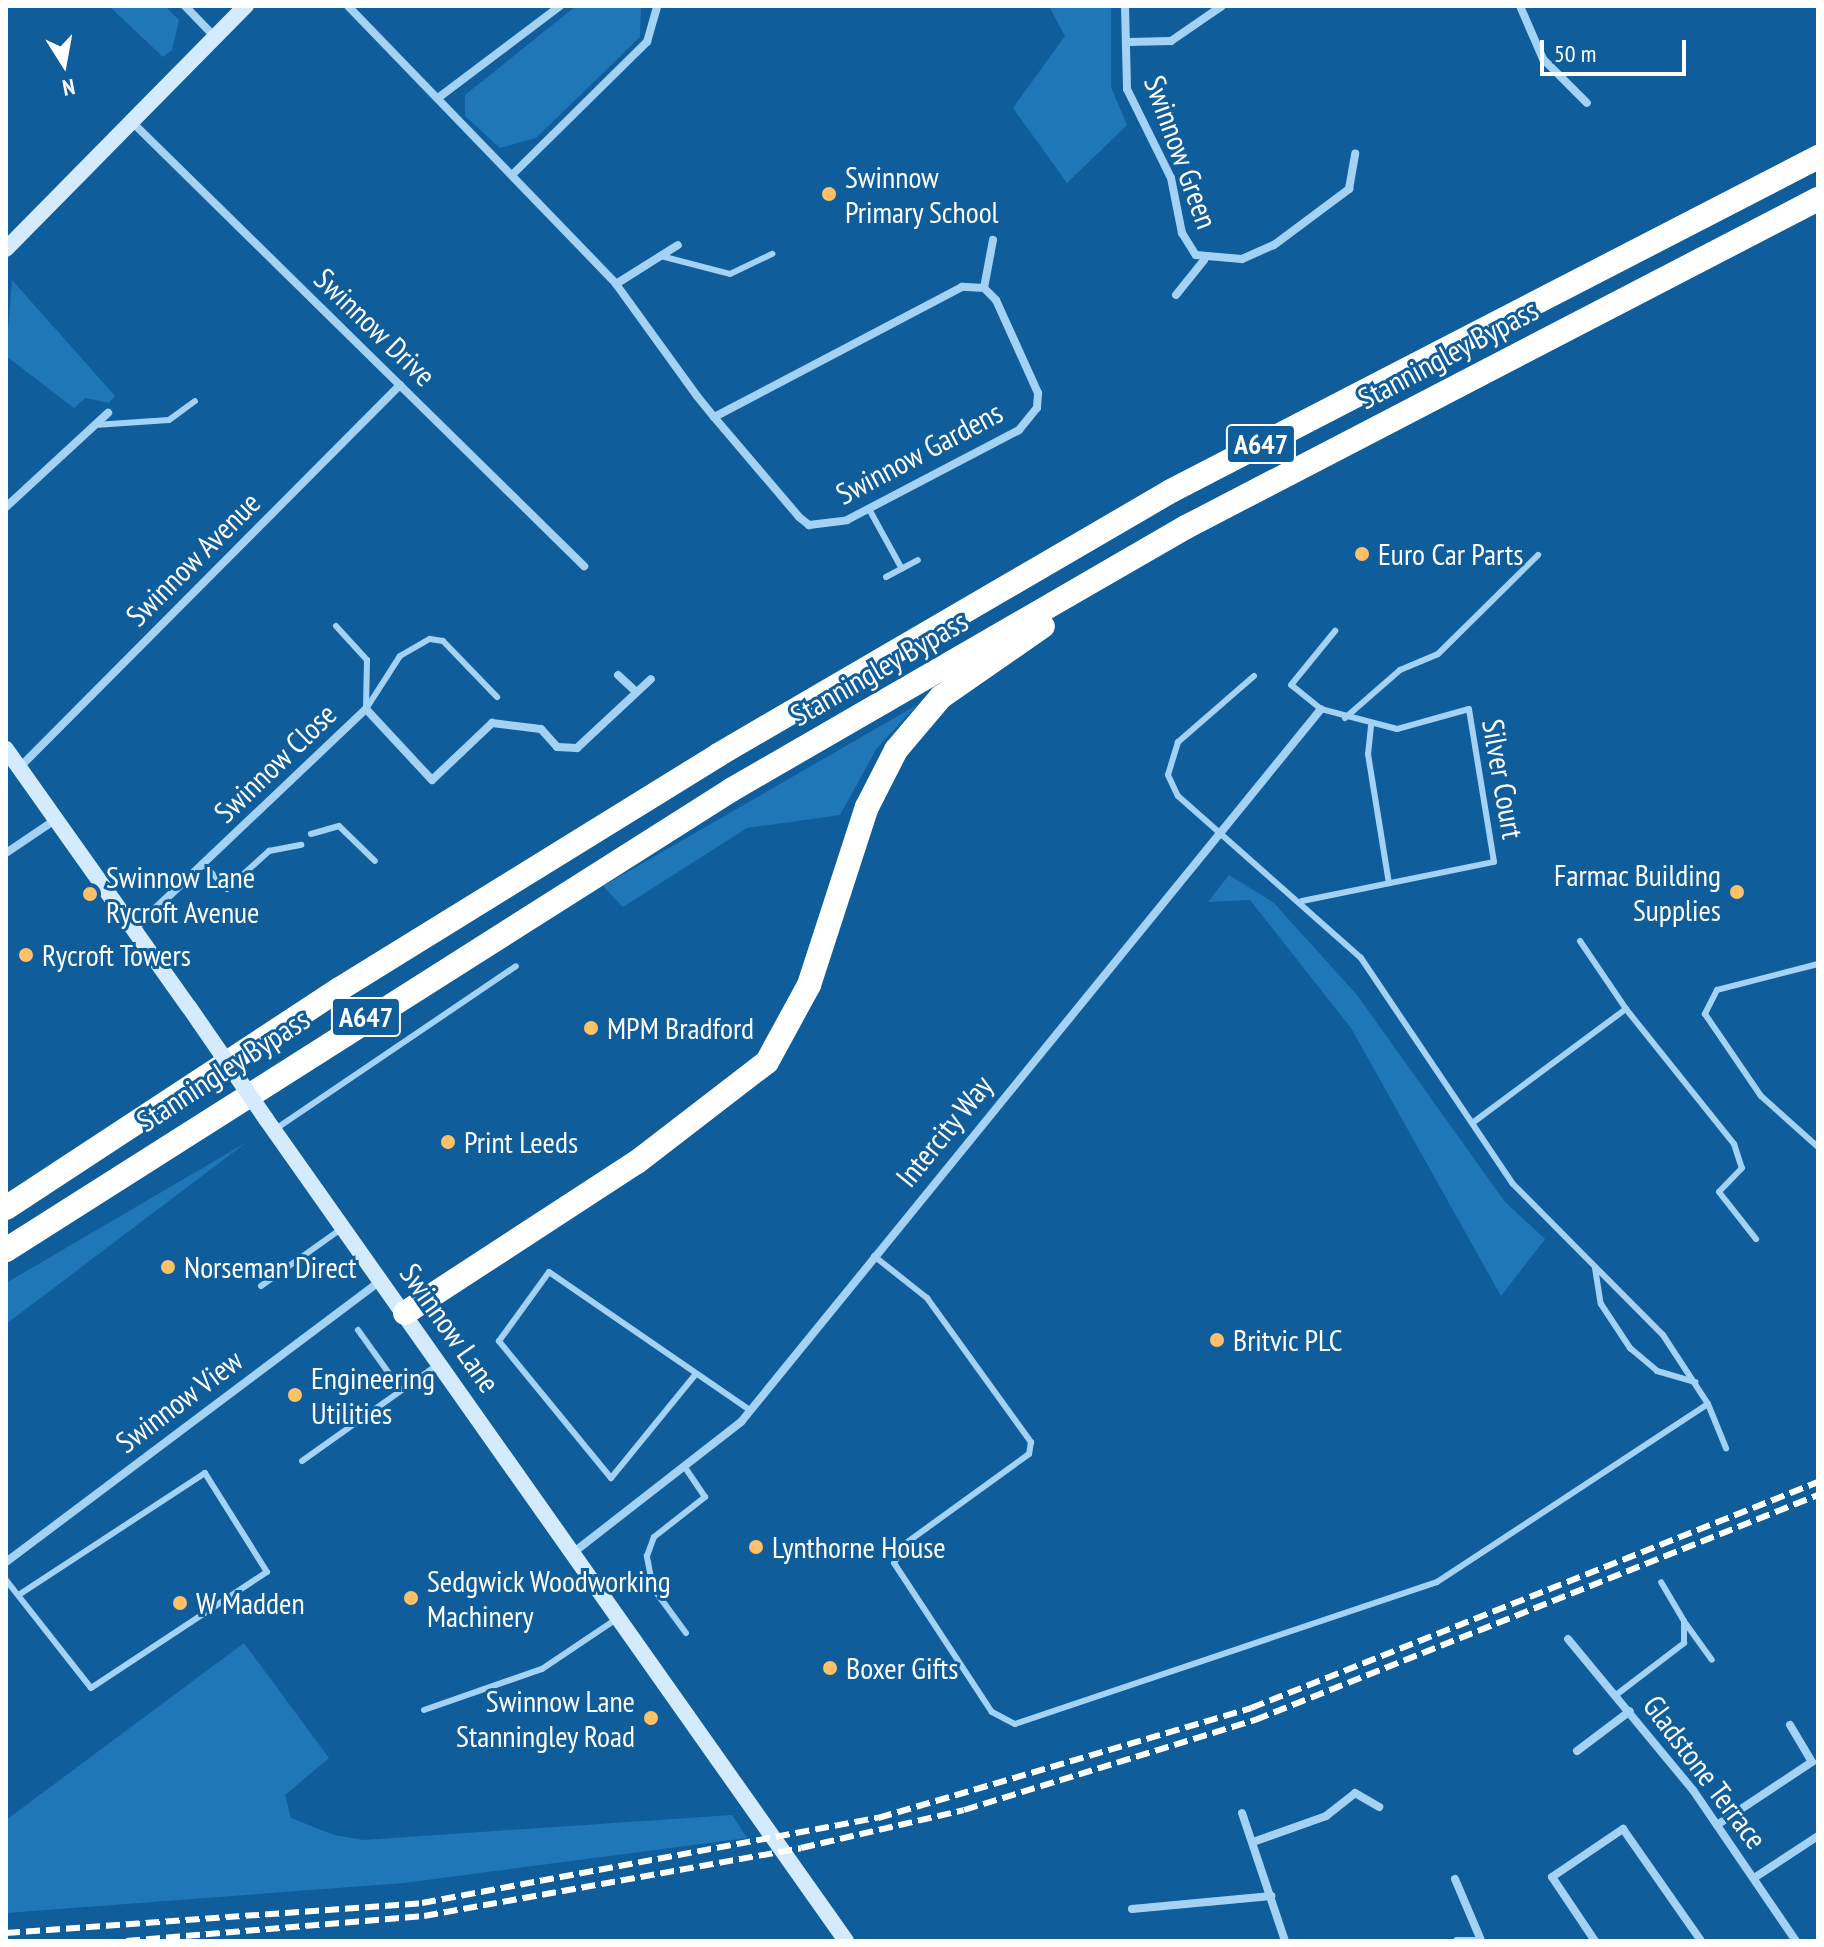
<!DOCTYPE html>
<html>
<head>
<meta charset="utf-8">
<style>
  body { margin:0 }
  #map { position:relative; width:1824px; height:1947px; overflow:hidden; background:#105d9b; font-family:"PT Sans Narrow",sans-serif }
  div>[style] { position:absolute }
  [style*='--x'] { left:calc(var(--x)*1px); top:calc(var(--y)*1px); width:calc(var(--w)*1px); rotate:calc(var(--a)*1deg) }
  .green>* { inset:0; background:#1f77b8 }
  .lane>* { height:6px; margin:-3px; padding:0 3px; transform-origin:3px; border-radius:3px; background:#a3d2f5 }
  .street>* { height:8px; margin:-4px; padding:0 4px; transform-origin:4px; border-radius:4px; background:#a3d2f5 }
  .secondary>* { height:16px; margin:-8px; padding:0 8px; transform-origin:8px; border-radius:8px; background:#d3ebfd }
  .highway>* { height:24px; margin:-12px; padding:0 12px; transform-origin:12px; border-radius:12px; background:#fff }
  .rail>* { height:6px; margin-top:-3px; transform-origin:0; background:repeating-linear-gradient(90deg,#fff 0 14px,transparent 0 20px) }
  .secondary-bridge>* { height:16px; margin:-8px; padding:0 8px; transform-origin:8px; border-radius:8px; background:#d3ebfd }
  .dots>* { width:22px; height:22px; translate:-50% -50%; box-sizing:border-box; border:4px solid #105d9b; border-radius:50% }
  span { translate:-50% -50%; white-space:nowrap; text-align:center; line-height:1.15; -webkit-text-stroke:6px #105d9b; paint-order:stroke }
  .shield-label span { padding:2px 6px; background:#105d9b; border:2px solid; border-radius:6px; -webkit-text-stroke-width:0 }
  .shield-label { font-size:28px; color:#fff; font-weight:700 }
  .street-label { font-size:30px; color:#fff }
  .poi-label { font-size:30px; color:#fff }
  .left { translate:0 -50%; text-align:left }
  .right { translate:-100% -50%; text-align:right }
  .frame { position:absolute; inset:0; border:8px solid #fff; pointer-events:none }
  .north { position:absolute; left:24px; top:24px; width:80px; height:80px; -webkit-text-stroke:6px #105d9b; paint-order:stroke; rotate:169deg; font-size:22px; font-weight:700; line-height:32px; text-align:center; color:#fff }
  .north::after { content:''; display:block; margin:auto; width:28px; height:36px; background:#fff; clip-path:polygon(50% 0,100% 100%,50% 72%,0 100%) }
  .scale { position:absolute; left:1540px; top:40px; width:146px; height:36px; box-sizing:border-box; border:4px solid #fff; border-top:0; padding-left:10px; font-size:24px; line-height:28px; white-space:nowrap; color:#fff; -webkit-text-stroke:6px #105d9b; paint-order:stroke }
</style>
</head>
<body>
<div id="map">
  <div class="green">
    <i style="clip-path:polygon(165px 6px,179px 20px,172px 50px,163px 57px,110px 7px)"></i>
    <i style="clip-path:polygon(576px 6px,641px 6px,640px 37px,536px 138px,500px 148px,465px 116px,465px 95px)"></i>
    <i style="clip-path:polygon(1049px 6px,1111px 6px,1111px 87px,1127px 125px,1067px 183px,1013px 108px,1065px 36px)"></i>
    <i style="clip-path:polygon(12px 280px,115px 396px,109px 403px,85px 398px,74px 408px,6px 356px)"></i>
    <i style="clip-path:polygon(917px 705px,877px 748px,840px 815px,747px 828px,623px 907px,603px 886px)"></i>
    <i style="clip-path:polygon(1229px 875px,1273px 902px,1357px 995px,1505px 1202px,1545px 1239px,1501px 1296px,1351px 1028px,1250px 900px,1208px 902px)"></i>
    <i style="clip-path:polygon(247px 1142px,6px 1324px,6px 1283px)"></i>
    <i style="clip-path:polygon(244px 1643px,329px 1758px,285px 1795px,291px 1818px,334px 1835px,363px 1840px,732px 1815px,747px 1838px,404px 1883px,6px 1913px,6px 1820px)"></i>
  </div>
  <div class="lane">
    <i style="--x:661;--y:256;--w:71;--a:14.6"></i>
    <i style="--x:730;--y:274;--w:47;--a:-25.5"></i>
    <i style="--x:95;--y:425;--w:74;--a:-3.9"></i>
    <i style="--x:169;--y:420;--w:32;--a:-36"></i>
    <i style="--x:869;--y:509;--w:68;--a:61.2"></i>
    <i style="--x:886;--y:577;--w:36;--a:-28"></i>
    <i style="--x:336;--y:626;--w:46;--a:47.6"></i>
    <i style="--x:367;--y:660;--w:49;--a:91.2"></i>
    <i style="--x:1254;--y:676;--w:101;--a:139"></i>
    <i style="--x:1178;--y:742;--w:34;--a:107"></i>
    <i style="--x:1168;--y:775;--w:23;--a:65"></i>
    <i style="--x:1178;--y:796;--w:244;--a:41.5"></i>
    <i style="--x:1361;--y:958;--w:272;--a:56.1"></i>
    <i style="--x:1513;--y:1184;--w:213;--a:45.2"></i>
    <i style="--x:1663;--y:1335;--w:82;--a:56.9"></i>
    <i style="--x:1708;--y:1404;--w:48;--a:67.8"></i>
    <i style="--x:366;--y:709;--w:63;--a:-57.3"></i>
    <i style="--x:400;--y:656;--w:34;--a:-30"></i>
    <i style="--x:430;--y:639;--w:13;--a:9"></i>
    <i style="--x:443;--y:641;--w:78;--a:46"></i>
    <i style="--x:1345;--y:718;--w:73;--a:-41.1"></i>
    <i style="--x:1400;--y:670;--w:41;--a:-22.8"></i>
    <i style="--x:1438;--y:654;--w:141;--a:-44.7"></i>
    <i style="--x:1371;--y:726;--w:28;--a:96"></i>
    <i style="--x:1368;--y:754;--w:131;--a:80.8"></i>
    <i style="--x:311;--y:834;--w:29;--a:-16"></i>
    <i style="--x:339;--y:826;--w:50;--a:44.2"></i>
    <i style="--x:204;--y:865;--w:33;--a:46"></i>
    <i style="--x:227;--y:889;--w:57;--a:-42.1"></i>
    <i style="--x:269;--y:851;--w:33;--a:-11"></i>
    <i style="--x:1302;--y:901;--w:196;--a:-11.5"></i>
    <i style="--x:1494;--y:862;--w:155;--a:-99.3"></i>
    <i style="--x:1469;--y:709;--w:75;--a:164.5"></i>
    <i style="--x:1397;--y:729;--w:79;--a:-165.3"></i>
    <i style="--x:1321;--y:709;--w:38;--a:-141"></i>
    <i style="--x:1291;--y:685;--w:70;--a:-50.8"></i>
    <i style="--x:1580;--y:941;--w:82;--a:55.9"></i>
    <i style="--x:1818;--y:964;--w:104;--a:165.6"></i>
    <i style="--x:1717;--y:990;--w:27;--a:117"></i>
    <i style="--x:1705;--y:1014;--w:99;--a:55.7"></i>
    <i style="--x:1761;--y:1096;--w:76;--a:41.8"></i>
    <i style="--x:1475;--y:1121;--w:188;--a:-36.6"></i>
    <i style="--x:1626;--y:1009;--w:173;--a:51.3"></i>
    <i style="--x:1734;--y:1144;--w:25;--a:72"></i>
    <i style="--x:1742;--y:1168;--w:33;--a:134"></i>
    <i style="--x:1719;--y:1192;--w:60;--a:51.8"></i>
    <i style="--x:274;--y:1130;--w:292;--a:-34.1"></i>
    <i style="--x:874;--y:1256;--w:68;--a:38.4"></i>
    <i style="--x:927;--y:1298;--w:178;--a:54.2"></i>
    <i style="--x:1031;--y:1442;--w:12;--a:99"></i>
    <i style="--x:1029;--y:1454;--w:152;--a:144.1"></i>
    <i style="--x:906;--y:1543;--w:23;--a:121"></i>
    <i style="--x:894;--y:1563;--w:178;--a:56.7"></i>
    <i style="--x:992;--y:1712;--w:26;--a:28"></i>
    <i style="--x:1015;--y:1724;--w:445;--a:-18.6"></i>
    <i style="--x:1437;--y:1582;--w:324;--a:-33.3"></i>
    <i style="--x:1595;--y:1268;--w:36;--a:81"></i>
    <i style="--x:1601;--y:1304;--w:53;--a:56.6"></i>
    <i style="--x:1630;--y:1348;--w:35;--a:40"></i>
    <i style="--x:1657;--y:1371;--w:40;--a:16"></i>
    <i style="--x:261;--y:1286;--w:98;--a:-35.5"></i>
    <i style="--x:358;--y:1330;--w:74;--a:54.4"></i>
    <i style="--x:695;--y:1375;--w:133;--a:129.2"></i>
    <i style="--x:611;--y:1478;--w:177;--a:-129.3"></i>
    <i style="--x:499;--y:1341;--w:85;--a:-54.1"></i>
    <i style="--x:549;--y:1272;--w:244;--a:34.5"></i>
    <i style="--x:302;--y:1461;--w:166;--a:-35.4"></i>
    <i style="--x:6;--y:1580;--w:137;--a:51.8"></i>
    <i style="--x:91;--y:1688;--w:211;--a:-33.4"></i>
    <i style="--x:267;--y:1572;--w:117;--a:-122.1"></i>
    <i style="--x:205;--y:1473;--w:221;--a:146.8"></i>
    <i style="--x:1686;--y:1624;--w:44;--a:54.2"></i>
    <i style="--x:686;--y:1633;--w:56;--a:-126.3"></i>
    <i style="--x:653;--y:1588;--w:33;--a:-101"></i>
    <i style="--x:647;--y:1556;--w:20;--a:-70"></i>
    <i style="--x:654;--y:1537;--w:65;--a:-38.1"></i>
    <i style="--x:705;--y:1497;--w:32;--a:-124"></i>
    <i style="--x:1616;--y:1695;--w:86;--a:-37.4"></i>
    <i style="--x:1684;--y:1643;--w:22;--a:-90"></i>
    <i style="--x:1684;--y:1621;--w:45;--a:-120.5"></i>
    <i style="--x:424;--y:1710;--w:125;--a:-19.2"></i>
    <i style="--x:542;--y:1669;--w:92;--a:-33.9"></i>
  </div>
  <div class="street">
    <i style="--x:185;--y:6;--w:42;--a:46"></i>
    <i style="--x:348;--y:6;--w:386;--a:46"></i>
    <i style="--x:616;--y:284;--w:138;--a:54.1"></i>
    <i style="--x:697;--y:396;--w:27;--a:51"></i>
    <i style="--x:714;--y:417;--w:131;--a:49.6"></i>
    <i style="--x:799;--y:517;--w:13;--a:39"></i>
    <i style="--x:809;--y:525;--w:38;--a:-7"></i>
    <i style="--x:847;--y:520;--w:194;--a:-27.6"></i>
    <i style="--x:1019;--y:430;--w:28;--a:-51"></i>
    <i style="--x:1037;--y:408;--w:15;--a:-86"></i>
    <i style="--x:1038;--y:393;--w:102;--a:-114.3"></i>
    <i style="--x:996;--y:300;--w:17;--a:-135"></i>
    <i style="--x:984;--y:288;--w:22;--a:-177"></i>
    <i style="--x:962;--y:287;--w:280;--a:152.3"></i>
    <i style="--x:1125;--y:6;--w:83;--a:88.6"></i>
    <i style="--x:1127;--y:89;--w:99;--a:63.7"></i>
    <i style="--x:1171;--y:178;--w:56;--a:78.7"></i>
    <i style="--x:1182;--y:233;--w:26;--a:58"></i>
    <i style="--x:1196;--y:255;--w:46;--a:5"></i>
    <i style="--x:1242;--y:259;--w:35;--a:-24"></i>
    <i style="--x:1274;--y:245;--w:94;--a:-36.7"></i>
    <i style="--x:1349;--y:189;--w:36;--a:-80"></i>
    <i style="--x:1520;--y:6;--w:58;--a:66.5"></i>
    <i style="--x:1543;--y:59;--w:62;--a:45"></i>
    <i style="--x:1128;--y:42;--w:43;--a:-1.3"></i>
    <i style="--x:1171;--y:41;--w:62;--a:-34.5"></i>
    <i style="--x:438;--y:98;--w:153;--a:-37"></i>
    <i style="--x:132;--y:122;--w:634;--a:44.49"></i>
    <i style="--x:514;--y:173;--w:187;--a:-44.6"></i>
    <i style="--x:647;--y:42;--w:37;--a:-74"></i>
    <i style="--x:616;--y:284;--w:73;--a:-32.2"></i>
    <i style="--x:984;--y:288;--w:49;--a:-79.4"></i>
    <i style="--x:1176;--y:295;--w:45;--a:-51.3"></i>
    <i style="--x:6;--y:507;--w:139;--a:-42.7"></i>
    <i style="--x:618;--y:675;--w:25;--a:43"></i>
    <i style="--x:20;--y:767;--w:539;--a:-45.15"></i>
    <i style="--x:6;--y:853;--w:59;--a:-34"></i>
    <i style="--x:132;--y:931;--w:323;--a:-43.5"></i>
    <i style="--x:366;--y:709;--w:97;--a:47.1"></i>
    <i style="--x:432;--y:780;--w:83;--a:-43.5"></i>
    <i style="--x:492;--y:723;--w:49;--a:7"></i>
    <i style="--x:541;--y:729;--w:24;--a:48"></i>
    <i style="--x:557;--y:747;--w:20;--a:3"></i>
    <i style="--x:577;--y:748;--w:101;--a:-43"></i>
    <i style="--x:574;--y:1552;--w:212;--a:-37.9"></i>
    <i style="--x:741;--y:1422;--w:919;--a:-50.87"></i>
    <i style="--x:6;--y:1562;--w:469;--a:-36.9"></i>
    <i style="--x:1568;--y:1639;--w:196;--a:50.4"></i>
    <i style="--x:1693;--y:1790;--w:183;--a:55.7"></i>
    <i style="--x:1577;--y:1751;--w:66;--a:-37"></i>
    <i style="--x:1242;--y:1813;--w:135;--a:71.4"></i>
    <i style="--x:1717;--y:1825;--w:114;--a:-33.6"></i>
    <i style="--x:1812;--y:1762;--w:43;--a:-120.7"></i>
    <i style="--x:1253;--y:1842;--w:77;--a:-19.6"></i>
    <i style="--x:1326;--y:1816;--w:37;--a:-38"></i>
    <i style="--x:1355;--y:1793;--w:28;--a:30"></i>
    <i style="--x:1754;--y:1878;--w:77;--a:-33.3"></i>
    <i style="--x:1455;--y:1879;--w:64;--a:67"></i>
    <i style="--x:1132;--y:1909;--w:140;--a:-5.3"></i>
    <i style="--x:1457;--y:1941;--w:24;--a:0"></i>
    <i style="--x:1595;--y:1941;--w:77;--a:-123.9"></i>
    <i style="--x:1552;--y:1877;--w:86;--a:-34.1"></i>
    <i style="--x:1623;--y:1829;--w:136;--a:55.1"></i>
  </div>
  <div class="secondary">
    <i style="--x:6;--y:249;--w:342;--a:-45.4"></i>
    <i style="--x:6;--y:749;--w:316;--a:54.7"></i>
    <i style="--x:266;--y:1119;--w:1006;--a:54.79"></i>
  </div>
  <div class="highway">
    <i style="--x:6;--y:1208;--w:397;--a:-33.3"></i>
    <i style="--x:338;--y:990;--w:447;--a:-31.7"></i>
    <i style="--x:718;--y:755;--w:524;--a:-30.23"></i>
    <i style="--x:1171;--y:491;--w:728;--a:-27.3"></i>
    <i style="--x:6;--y:1250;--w:859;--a:-32.39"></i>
    <i style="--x:731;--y:790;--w:526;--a:-30.03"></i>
    <i style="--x:1186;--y:527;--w:712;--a:-27.43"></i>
    <i style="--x:405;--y:1313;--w:277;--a:-33.1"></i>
    <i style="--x:637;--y:1162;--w:164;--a:-37.6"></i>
    <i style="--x:767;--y:1062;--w:88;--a:-61.4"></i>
    <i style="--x:809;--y:985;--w:187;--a:-72"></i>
    <i style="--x:867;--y:807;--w:64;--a:-63"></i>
    <i style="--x:896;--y:750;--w:70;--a:-49.7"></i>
    <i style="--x:941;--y:697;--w:124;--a:-34.8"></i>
  </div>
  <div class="rail">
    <i style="--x:6;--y:1933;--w:417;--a:-4.1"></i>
    <i style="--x:422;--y:1903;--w:464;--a:-10.6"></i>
    <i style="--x:878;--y:1818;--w:389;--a:-16.4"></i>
    <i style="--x:1251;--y:1708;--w:610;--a:-21.73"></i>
    <i style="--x:126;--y:1941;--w:299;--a:-4.8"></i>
    <i style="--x:424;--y:1916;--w:383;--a:-10.2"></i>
    <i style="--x:801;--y:1848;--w:167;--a:-13.1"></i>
    <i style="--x:964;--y:1810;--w:305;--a:-17.2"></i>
    <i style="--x:1255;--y:1720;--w:606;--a:-21.78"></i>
  </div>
  <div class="secondary-bridge">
    <i style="--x:189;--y:1007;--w:136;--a:55.5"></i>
  </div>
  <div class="dots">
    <i style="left:829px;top:194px;background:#ffc167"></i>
    <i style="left:1362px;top:554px;background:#ffc167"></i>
    <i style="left:1737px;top:892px;background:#ffc167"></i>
    <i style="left:90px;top:894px;background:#ffc167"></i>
    <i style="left:26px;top:955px;background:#ffc167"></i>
    <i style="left:591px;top:1028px;background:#ffc167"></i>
    <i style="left:448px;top:1142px;background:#ffc167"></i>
    <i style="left:168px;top:1267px;background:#ffc167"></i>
    <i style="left:1217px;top:1340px;background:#ffc167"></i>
    <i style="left:295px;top:1395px;background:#ffc167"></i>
    <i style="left:756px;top:1547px;background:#ffc167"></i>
    <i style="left:411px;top:1598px;background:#ffc167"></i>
    <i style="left:180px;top:1603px;background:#ffc167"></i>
    <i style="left:830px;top:1668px;background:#ffc167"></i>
    <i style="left:651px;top:1718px;background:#ffc167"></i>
  </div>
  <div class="shield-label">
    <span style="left:1261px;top:444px">A647</span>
    <span style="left:366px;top:1017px">A647</span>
  </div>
  <div class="street-label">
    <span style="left:1181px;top:152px;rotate:70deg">Swinnow Green</span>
    <span style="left:375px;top:327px;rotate:44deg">Swinnow Drive</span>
    <span style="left:1448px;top:354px;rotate:-28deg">Stanningley Bypass</span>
    <span style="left:919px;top:453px;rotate:-28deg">Swinnow Gardens</span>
    <span style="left:193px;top:559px;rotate:-45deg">Swinnow Avenue</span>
    <span style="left:879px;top:668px;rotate:-30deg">Stanningley Bypass</span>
    <span style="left:275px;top:763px;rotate:-44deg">Swinnow Close</span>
    <span style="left:1503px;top:779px;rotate:80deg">Silver Court</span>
    <span style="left:223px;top:1070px;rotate:-33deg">Stanningley Bypass</span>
    <span style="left:944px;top:1131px;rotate:-51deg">Intercity Way</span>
    <span style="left:450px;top:1328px;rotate:55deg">Swinnow Lane</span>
    <span style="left:179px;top:1401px;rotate:-37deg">Swinnow View</span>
    <span style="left:1705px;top:1772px;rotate:53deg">Gladstone Terrace</span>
  </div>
  <div class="poi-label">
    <span class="left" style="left:845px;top:194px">Swinnow<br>Primary School</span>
    <span class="left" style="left:1378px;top:554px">Euro Car Parts</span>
    <span class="right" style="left:1721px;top:892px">Farmac Building<br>Supplies</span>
    <span class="left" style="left:106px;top:894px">Swinnow Lane<br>Rycroft Avenue</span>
    <span class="left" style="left:42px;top:955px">Rycroft Towers</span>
    <span class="left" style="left:607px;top:1028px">MPM Bradford</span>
    <span class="left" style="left:464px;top:1142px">Print Leeds</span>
    <span class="left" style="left:184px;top:1267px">Norseman Direct</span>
    <span class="left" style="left:1233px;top:1340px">Britvic PLC</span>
    <span class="left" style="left:311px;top:1395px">Engineering<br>Utilities</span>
    <span class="left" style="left:772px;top:1547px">Lynthorne House</span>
    <span class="left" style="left:427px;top:1598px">Sedgwick Woodworking<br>Machinery</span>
    <span class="left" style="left:196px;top:1603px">W Madden</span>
    <span class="left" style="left:846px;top:1668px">Boxer Gifts</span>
    <span class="right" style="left:635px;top:1718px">Swinnow Lane<br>Stanningley Road</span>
  </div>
  <div class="frame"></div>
  <div class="north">N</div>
  <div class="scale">50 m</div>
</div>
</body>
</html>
